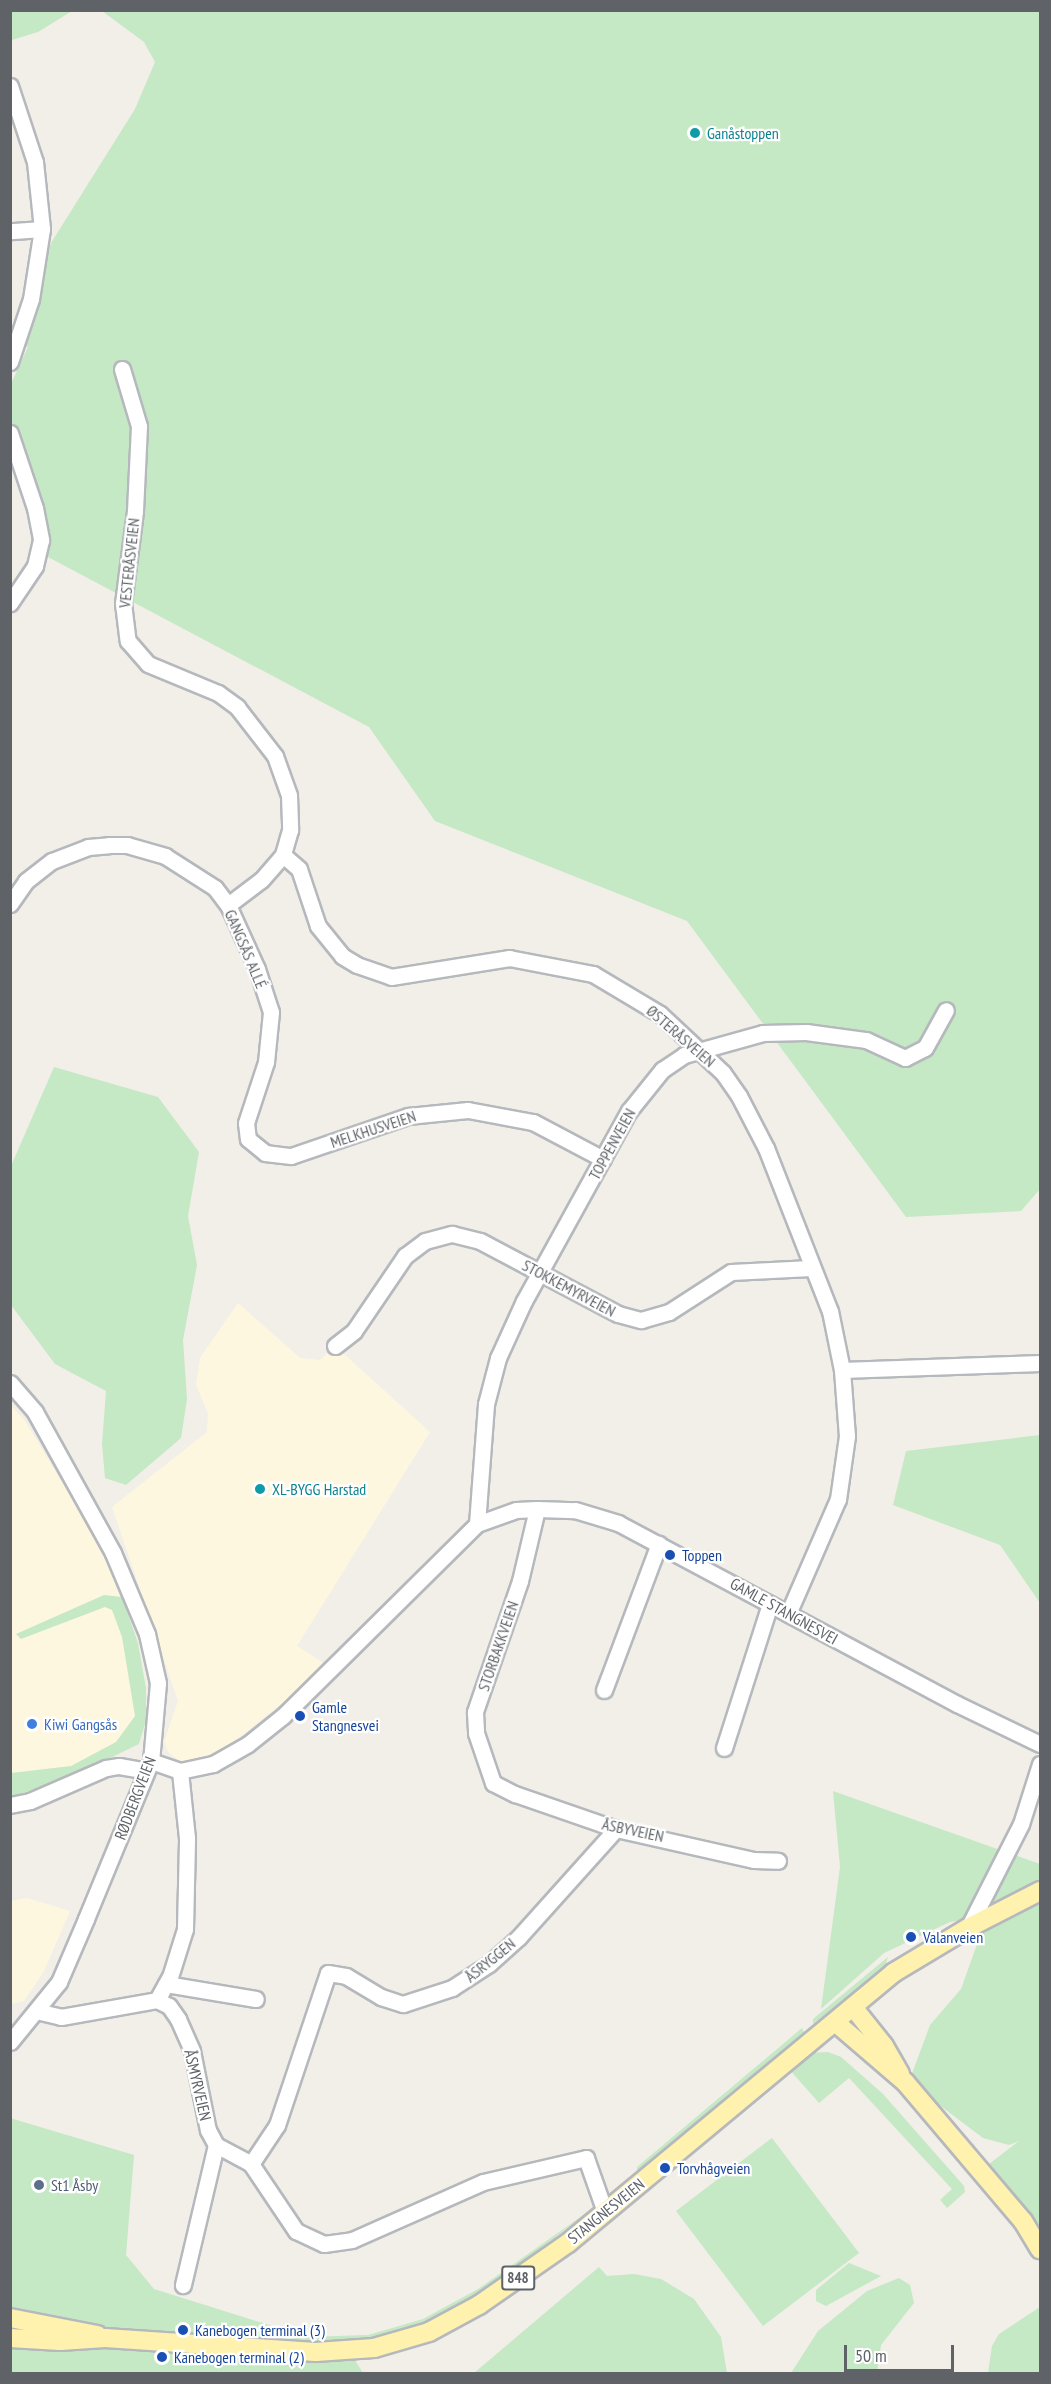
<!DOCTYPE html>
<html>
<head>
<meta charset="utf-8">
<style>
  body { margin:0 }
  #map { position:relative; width:1051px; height:2384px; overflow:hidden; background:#f1efe8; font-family:"PT Sans Narrow",sans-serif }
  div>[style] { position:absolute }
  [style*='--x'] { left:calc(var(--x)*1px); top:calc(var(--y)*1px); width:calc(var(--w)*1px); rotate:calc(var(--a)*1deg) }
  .commercial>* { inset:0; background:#fef7e0 }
  .green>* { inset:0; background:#c5e8c5 }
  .roads { filter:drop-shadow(2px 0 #b5b8bc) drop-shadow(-2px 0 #b5b8bc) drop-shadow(0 2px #b5b8bc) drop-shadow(0 -2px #b5b8bc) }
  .minor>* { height:15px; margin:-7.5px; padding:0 7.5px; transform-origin:7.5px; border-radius:7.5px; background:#fff }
  .major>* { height:18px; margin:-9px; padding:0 9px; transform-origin:9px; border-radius:9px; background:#fff2af }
  .dots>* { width:16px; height:16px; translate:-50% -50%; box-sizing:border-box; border:3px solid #fff; border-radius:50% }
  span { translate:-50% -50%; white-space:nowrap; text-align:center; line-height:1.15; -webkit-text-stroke:4.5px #fff; paint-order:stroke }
  .shield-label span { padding:2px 4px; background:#fff; border:2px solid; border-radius:4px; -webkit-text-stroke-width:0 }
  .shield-label { font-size:15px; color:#5f6368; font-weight:700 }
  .culture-label { font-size:16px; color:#0d838f }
  .left { translate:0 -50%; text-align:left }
  .street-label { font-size:16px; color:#5f6368 }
  .transit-label { font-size:16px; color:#164399 }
  .shop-label { font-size:16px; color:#366cbe }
  .service-label { font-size:16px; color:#4e5e75 }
  .frame { position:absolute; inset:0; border:12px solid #5f6368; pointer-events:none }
  .scale { position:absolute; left:844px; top:2345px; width:110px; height:27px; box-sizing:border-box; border:3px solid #5f6368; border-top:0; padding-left:8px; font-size:18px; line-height:21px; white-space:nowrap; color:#5f6368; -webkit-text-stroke:4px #fff; paint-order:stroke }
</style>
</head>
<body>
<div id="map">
  <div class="commercial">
    <i style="clip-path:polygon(238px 1303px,300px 1358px,320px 1360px,335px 1346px,430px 1432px,297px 1646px,328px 1666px,219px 1754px,181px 1762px,169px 1753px,164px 1742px,178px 1701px,112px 1507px,207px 1432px,208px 1413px,196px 1385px,200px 1358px)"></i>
    <i style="clip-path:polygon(10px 1405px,24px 1419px,102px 1549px,138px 1643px,146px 1688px,146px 1721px,139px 1744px,49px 1786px,11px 1797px)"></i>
    <i style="clip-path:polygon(27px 1898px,70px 1911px,44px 1971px,24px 2001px,11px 2004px,11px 1901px)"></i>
  </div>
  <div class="green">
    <i style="clip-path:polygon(11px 10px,72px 10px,72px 11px,38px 32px,12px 40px)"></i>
    <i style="clip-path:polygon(102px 11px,1040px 11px,1040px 1189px,1021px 1211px,906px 1217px,687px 921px,435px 821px,369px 727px,48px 557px,11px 444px,10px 386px,28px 347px,19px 344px,51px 243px,135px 109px,155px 62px,144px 42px)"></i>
    <i style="clip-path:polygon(54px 1067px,158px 1097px,199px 1152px,188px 1216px,197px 1265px,183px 1340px,187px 1399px,181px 1438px,126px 1485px,105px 1478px,102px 1444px,106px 1391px,55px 1364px,11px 1305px,11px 1166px)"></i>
    <i style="clip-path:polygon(1040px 1435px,1040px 1603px,1000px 1545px,893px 1505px,906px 1451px)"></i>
    <i style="clip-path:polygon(104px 1595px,122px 1597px,138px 1643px,146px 1688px,146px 1721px,139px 1744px,73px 1776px,11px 1797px,11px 1773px,71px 1766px,116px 1742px,135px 1716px,122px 1637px,112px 1610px,105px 1607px,21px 1639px,16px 1634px)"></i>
    <i style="clip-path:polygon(833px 1791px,1040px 1864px,1040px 2226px,989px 2164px,1019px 2141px,1009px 2145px,983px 2138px,913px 2085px,910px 2079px,930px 2025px,961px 1989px,985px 1922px,975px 1918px,950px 1922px,884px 1953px,821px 2009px,840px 1867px)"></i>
    <i style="clip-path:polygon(888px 1957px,884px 1969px,813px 2024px,813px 2019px)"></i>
    <i style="clip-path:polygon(802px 2028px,805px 2034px,637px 2172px,637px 2167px)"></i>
    <i style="clip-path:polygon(828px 2052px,841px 2057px,883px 2094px,964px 2186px,965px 2192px,947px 2208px,940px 2200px,952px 2189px,849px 2078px,819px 2103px,790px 2070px,810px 2053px)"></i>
    <i style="clip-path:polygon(10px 2118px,134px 2155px,126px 2255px,154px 2289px,307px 2337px,368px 2335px,423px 2319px,478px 2289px,589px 2211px,477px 2297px,425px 2324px,348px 2349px,363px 2373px,11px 2373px)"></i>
    <i style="clip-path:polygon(772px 2138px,859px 2253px,763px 2326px,676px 2211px)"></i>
    <i style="clip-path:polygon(849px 2263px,881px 2276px,826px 2306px,816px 2301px,816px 2290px)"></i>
    <i style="clip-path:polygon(599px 2267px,607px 2276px,634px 2274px,661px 2279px,694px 2299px,721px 2337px,727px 2373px,474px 2373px)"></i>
    <i style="clip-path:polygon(899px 2278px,910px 2285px,914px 2303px,881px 2345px,877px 2373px,791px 2373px,818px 2331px,867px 2291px)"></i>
    <i style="clip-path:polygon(1040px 2307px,1040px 2373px,988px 2373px,992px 2346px,999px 2334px)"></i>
  </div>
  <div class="roads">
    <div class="minor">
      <i style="--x:10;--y:86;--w:80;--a:71.8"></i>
      <i style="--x:35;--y:162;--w:67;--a:84"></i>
      <i style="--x:42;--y:229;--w:32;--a:176"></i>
      <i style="--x:10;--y:362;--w:66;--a:-71.6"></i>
      <i style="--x:31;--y:299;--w:71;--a:-81.1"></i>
      <i style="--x:122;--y:369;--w:59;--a:73.4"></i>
      <i style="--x:139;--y:426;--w:85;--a:92.7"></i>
      <i style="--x:135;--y:511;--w:93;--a:97.4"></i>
      <i style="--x:123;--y:603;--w:38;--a:83"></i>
      <i style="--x:128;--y:641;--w:30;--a:49"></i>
      <i style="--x:148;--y:664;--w:76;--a:22.5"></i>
      <i style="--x:218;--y:693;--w:24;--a:36"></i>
      <i style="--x:237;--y:707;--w:62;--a:52.2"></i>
      <i style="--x:275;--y:756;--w:41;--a:70.3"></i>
      <i style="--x:289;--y:795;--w:35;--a:88"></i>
      <i style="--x:290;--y:830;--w:26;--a:106"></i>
      <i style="--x:283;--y:855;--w:33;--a:131"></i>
      <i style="--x:261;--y:880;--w:41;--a:142.9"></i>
      <i style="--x:10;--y:433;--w:79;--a:71.6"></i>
      <i style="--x:35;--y:508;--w:33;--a:79"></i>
      <i style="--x:41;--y:540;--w:27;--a:103"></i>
      <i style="--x:35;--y:566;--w:45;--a:124"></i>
      <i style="--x:283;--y:855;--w:21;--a:41"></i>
      <i style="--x:299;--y:869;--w:60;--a:71.6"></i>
      <i style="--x:318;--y:926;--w:38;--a:51"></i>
      <i style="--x:342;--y:956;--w:17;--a:31"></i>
      <i style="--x:357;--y:965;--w:36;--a:19"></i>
      <i style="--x:391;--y:977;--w:120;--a:-9.1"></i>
      <i style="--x:509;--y:958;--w:86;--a:10.8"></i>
      <i style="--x:593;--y:974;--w:78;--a:30.8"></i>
      <i style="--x:660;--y:1014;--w:86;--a:43.1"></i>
      <i style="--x:723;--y:1073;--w:28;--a:55"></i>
      <i style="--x:739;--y:1096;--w:59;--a:62.6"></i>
      <i style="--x:766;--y:1148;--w:175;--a:68.6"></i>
      <i style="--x:830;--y:1311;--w:60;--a:78.5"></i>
      <i style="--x:842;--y:1370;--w:66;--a:85.7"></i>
      <i style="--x:847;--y:1436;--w:64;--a:98.1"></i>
      <i style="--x:838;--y:1499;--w:125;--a:113.5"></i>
      <i style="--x:10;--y:904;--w:28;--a:-55"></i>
      <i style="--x:26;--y:881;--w:33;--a:-38"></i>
      <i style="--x:52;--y:861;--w:39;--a:-21"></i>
      <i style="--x:88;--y:847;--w:21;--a:-5"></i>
      <i style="--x:109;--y:845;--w:18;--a:0"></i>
      <i style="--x:127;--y:845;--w:40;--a:16"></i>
      <i style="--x:165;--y:856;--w:59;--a:32.6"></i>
      <i style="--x:215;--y:888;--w:21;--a:53"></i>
      <i style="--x:228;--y:905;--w:70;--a:65.6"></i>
      <i style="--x:257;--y:969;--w:45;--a:72"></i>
      <i style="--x:271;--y:1012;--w:50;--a:95.7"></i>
      <i style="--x:266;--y:1062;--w:64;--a:108.2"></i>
      <i style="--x:246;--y:1123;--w:16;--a:83"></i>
      <i style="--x:248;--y:1139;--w:22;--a:39"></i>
      <i style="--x:265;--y:1153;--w:26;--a:7"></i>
      <i style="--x:291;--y:1156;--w:124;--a:-18.9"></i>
      <i style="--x:408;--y:1116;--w:60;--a:-5.7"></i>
      <i style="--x:468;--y:1110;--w:66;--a:10.5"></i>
      <i style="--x:533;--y:1122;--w:79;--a:27.9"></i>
      <i style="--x:335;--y:1346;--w:24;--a:-38"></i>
      <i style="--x:354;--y:1331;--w:91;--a:-55.8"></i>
      <i style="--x:405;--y:1256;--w:25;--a:-37"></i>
      <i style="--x:425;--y:1241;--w:28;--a:-15"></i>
      <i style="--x:452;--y:1234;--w:29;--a:14"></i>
      <i style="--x:480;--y:1241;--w:156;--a:27.9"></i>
      <i style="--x:618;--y:1314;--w:24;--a:15"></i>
      <i style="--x:641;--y:1320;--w:29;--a:-16"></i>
      <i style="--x:669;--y:1312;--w:74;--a:-32.8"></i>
      <i style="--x:731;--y:1272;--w:80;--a:-2.9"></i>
      <i style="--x:842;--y:1370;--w:198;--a:-2"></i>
      <i style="--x:10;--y:1383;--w:38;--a:49"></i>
      <i style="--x:35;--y:1412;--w:161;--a:61"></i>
      <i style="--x:113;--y:1553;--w:88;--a:67.2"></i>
      <i style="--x:147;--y:1634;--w:50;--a:77.3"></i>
      <i style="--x:158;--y:1683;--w:78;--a:95.1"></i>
      <i style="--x:151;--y:1761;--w:171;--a:112.4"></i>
      <i style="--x:86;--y:1919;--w:69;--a:113.2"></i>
      <i style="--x:59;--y:1982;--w:77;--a:129.2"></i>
      <i style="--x:537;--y:1509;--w:74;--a:103.3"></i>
      <i style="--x:520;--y:1581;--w:139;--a:109"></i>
      <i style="--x:475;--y:1712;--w:21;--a:87"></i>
      <i style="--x:476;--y:1733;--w:53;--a:71.2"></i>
      <i style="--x:493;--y:1783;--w:25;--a:27"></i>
      <i style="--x:515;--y:1794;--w:107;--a:19.1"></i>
      <i style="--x:616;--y:1829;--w:141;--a:12.7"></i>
      <i style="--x:754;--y:1860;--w:24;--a:2"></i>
      <i style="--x:477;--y:1524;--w:120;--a:-85.7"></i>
      <i style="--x:486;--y:1404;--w:48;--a:-75.4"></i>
      <i style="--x:498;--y:1358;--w:63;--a:-65.5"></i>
      <i style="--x:524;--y:1301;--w:217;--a:-61.1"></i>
      <i style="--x:629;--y:1111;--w:53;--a:-51.2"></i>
      <i style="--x:662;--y:1070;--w:27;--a:-34"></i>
      <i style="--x:684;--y:1055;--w:82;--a:-15.6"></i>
      <i style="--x:763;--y:1033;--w:43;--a:-1.3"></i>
      <i style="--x:806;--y:1032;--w:61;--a:7.6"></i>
      <i style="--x:866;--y:1040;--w:43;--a:24.8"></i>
      <i style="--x:905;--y:1058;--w:22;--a:-27"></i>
      <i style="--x:925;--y:1048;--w:43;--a:-61.1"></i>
      <i style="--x:604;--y:1690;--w:156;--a:-69.4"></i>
      <i style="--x:724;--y:1748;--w:151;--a:-72.3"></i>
      <i style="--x:151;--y:1761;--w:31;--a:19"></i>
      <i style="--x:180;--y:1771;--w:34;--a:-12"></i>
      <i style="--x:213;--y:1764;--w:40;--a:-29.7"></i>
      <i style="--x:248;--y:1744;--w:45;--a:-38.7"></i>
      <i style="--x:283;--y:1716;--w:273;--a:-44.7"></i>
      <i style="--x:477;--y:1524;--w:41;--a:-19.7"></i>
      <i style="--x:516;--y:1510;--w:21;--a:-3"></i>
      <i style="--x:537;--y:1509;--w:38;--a:2"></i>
      <i style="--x:575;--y:1510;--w:45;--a:16.8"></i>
      <i style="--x:618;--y:1523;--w:384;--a:28.1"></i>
      <i style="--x:957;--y:1704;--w:92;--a:25.7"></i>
      <i style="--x:10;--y:1805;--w:20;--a:-11"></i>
      <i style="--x:30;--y:1801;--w:83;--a:-23.5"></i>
      <i style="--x:106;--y:1768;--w:13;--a:-9"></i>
      <i style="--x:119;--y:1766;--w:27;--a:10"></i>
      <i style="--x:968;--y:1928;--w:117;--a:-63"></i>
      <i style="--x:1021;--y:1824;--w:63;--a:-72.4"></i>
      <i style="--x:166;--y:1984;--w:91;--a:9.5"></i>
      <i style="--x:157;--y:2000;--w:26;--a:-61"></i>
      <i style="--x:170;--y:1977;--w:50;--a:-72.6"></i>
      <i style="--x:185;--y:1929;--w:91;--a:-88.7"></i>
      <i style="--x:187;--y:1838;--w:67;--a:-96"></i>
      <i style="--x:36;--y:2011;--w:26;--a:13"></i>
      <i style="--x:61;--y:2017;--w:97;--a:-10"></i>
      <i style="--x:157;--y:2000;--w:13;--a:27"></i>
      <i style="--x:169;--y:2006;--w:16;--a:55"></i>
      <i style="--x:178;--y:2019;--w:35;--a:66"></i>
      <i style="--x:192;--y:2051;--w:81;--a:78.6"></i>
      <i style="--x:208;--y:2130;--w:17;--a:62"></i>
      <i style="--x:216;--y:2145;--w:144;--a:103.3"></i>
      <i style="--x:216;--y:2145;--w:40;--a:28"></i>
      <i style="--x:251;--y:2164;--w:81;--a:56.1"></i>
      <i style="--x:296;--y:2231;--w:31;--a:25"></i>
      <i style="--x:324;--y:2244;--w:28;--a:-8"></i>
      <i style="--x:352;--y:2240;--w:143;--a:-23.9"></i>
      <i style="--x:483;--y:2182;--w:106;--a:-13.1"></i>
      <i style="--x:586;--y:2158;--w:57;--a:70.6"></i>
      <i style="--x:251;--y:2164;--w:47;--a:-56.3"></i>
      <i style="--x:277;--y:2125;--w:160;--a:-71.5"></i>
      <i style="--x:328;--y:1973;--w:18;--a:9"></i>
      <i style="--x:346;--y:1976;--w:41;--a:31"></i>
      <i style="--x:381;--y:1997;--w:23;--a:18"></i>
      <i style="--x:403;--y:2004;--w:52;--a:-18.1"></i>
      <i style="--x:452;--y:1988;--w:44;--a:-33"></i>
      <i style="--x:489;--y:1964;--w:40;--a:-42"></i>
      <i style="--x:519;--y:1937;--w:145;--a:-48.1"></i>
    </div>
    <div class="major">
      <i style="--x:853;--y:2007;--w:50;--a:51.5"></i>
      <i style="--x:884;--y:2046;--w:32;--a:60"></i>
      <i style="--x:835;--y:2022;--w:92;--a:40.6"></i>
      <i style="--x:905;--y:2082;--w:182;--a:49.7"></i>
      <i style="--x:1023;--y:2221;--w:33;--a:59"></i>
      <i style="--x:10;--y:2318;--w:89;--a:11.1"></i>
      <i style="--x:10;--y:2338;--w:50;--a:3.4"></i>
      <i style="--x:60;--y:2341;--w:45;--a:-3.8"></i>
      <i style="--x:105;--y:2338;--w:211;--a:3.8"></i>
      <i style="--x:316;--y:2352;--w:58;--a:-3.9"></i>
      <i style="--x:374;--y:2348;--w:57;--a:-16.2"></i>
      <i style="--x:429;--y:2332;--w:57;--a:-28.4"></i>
      <i style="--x:479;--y:2305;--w:108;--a:-34.9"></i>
      <i style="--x:568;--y:2243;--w:423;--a:-39.7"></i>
      <i style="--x:893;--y:1973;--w:87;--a:-31"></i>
      <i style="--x:968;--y:1928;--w:81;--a:-27.2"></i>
    </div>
  </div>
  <div class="dots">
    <i style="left:695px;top:133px;background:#0f9aa8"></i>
    <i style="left:260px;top:1489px;background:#0f9aa8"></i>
    <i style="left:670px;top:1555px;background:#1a4fb4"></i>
    <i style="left:300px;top:1716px;background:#1a4fb4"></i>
    <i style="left:32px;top:1724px;background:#3f7fe0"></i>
    <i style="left:911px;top:1937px;background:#1a4fb4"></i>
    <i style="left:665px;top:2168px;background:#1a4fb4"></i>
    <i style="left:39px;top:2185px;background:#5c6f8a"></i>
    <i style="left:183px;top:2330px;background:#1a4fb4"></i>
    <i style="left:162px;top:2357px;background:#1a4fb4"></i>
  </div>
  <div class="shield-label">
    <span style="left:518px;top:2278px">848</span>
  </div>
  <div class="culture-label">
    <span class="left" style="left:707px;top:133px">Ganåstoppen</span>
    <span class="left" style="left:272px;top:1489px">XL-BYGG Harstad</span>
  </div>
  <div class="street-label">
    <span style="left:129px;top:563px;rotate:-84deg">VESTERÅSVEIEN</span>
    <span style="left:246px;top:949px;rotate:67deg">GANGSÅS ALLÉ</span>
    <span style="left:681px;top:1036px;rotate:41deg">ØSTERÅSVEIEN</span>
    <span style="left:373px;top:1129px;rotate:-18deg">MELKHUSVEIEN</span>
    <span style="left:612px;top:1144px;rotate:-61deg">TOPPENVEIEN</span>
    <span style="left:569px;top:1288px;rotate:28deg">STOKKEMYRVEIEN</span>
    <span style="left:784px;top:1611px;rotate:29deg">GAMLE STANGNESVEI</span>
    <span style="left:498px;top:1646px;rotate:-71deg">STORBAKKVEIEN</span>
    <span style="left:135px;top:1798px;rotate:-69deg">RØDBERGVEIEN</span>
    <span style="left:633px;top:1830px;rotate:12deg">ÅSBYVEIEN</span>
    <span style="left:490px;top:1960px;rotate:-39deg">ÅSRYGGEN</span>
    <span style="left:198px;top:2085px;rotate:77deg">ÅSMYRVEIEN</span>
    <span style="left:606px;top:2211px;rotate:-39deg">STANGNESVEIEN</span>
  </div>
  <div class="transit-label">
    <span class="left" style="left:682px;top:1555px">Toppen</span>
    <span class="left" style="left:312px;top:1716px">Gamle<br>Stangnesvei</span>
    <span class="left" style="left:923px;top:1937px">Valanveien</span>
    <span class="left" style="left:677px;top:2168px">Torvhågveien</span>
    <span class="left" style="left:195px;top:2330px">Kanebogen terminal (3)</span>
    <span class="left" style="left:174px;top:2357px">Kanebogen terminal (2)</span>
  </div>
  <div class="shop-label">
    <span class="left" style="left:44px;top:1724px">Kiwi Gangsås</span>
  </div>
  <div class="service-label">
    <span class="left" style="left:51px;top:2185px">St1 Åsby</span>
  </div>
  <div class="frame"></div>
  <div class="scale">50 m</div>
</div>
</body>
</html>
